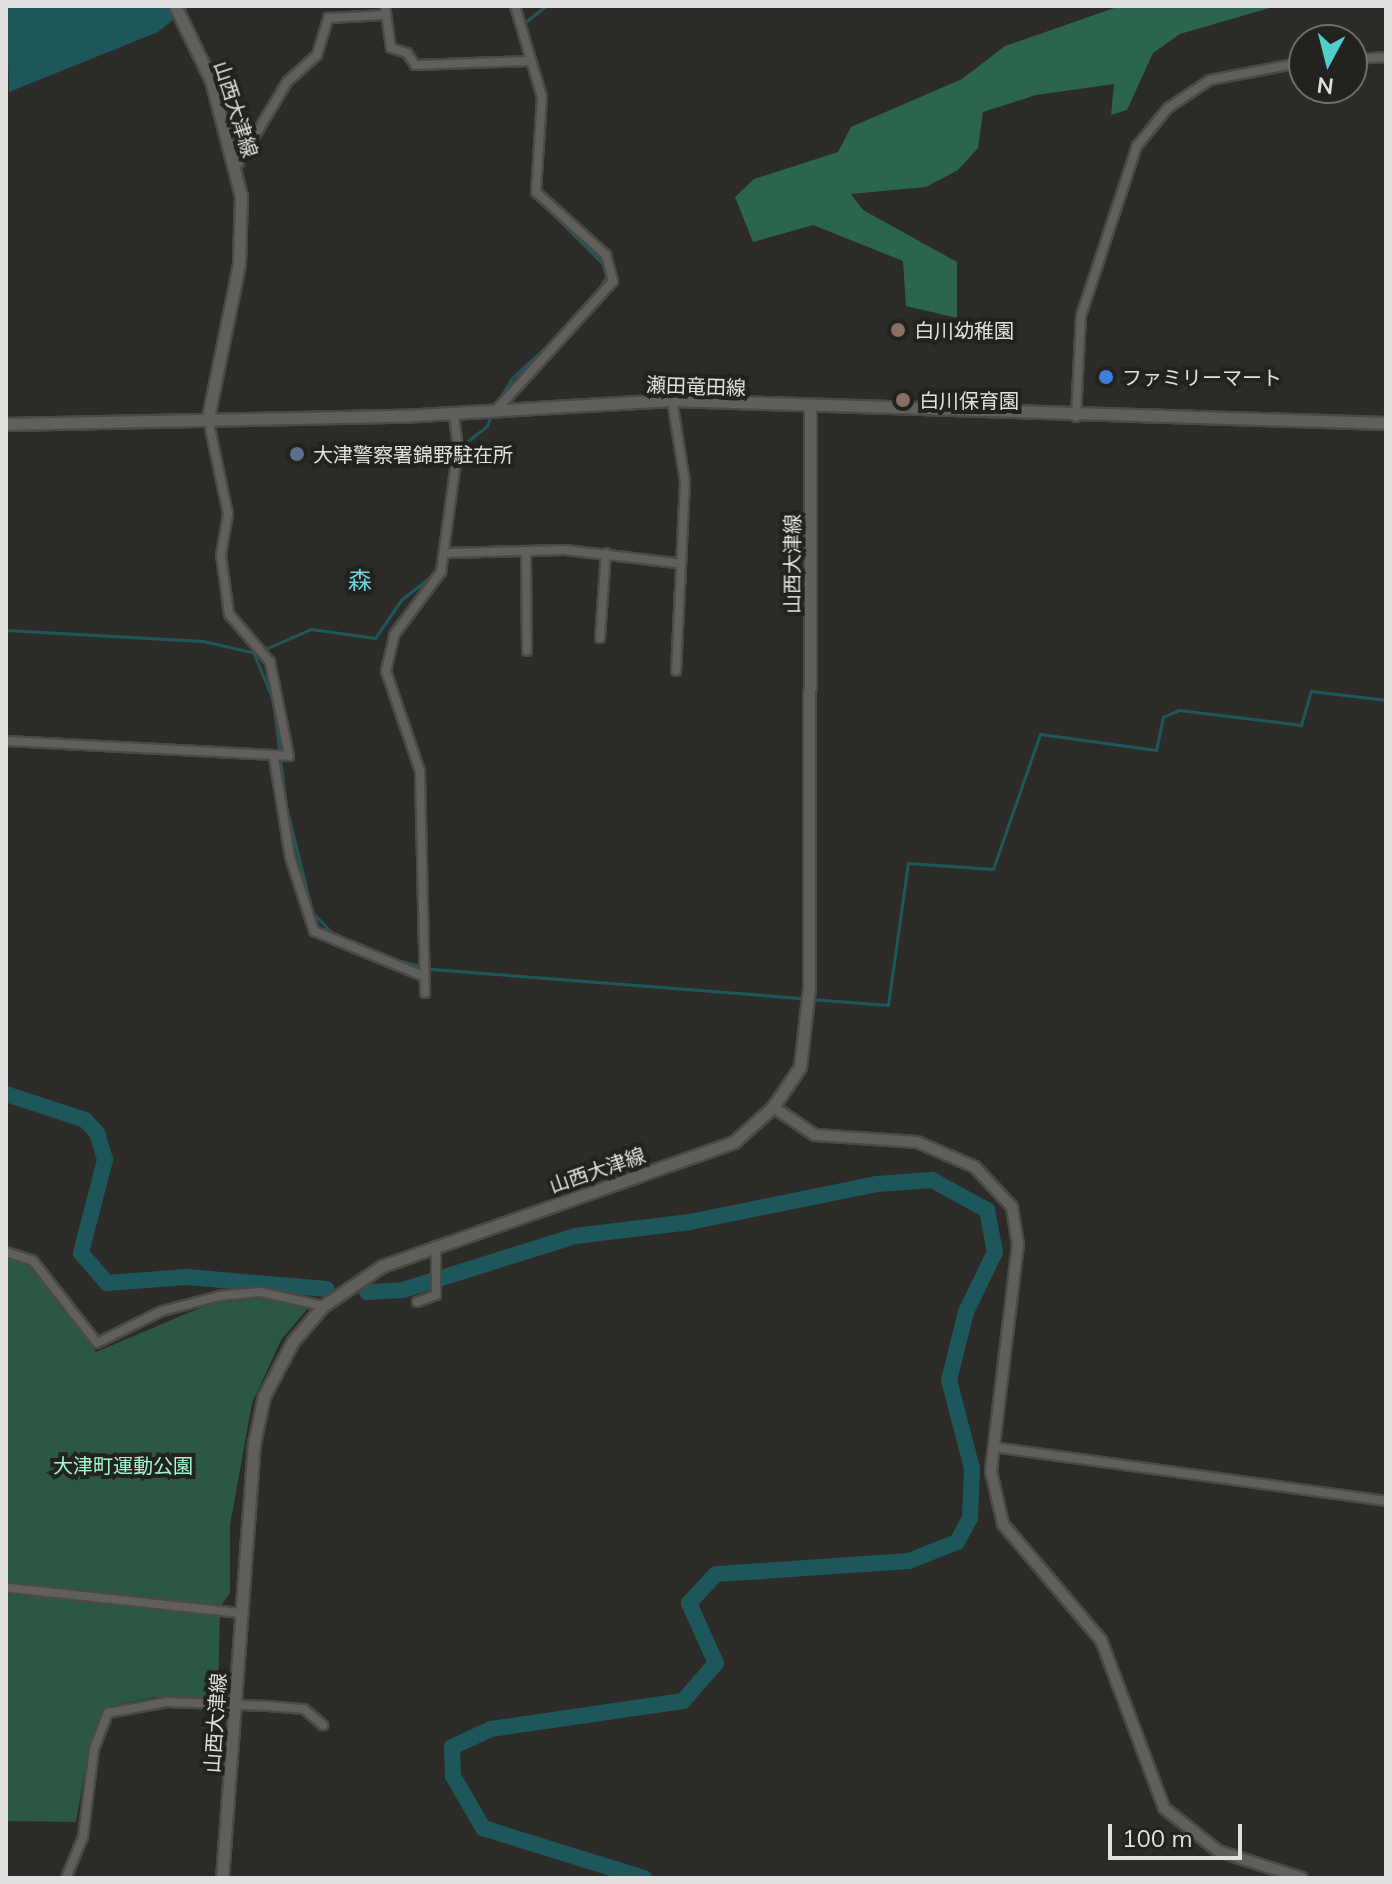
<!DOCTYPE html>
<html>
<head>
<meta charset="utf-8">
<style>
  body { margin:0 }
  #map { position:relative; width:1392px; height:1884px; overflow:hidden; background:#2d2b28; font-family:Mulish,"Noto Sans JP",sans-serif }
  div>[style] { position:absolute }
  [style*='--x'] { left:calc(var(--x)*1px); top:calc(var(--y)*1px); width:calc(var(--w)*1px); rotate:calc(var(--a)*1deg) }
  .green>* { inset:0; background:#2a5844 }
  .forest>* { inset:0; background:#2b654c }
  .water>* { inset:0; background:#1e575b }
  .stream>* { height:3px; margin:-1.5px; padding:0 1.5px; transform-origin:1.5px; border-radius:1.5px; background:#1e575b }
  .river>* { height:16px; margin:-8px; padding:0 8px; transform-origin:8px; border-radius:8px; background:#1e575b }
  .roads { filter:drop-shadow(2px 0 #4a4946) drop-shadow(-2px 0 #4a4946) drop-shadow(0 2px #4a4946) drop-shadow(0 -2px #4a4946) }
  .minor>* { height:8px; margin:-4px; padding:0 4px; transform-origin:4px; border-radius:4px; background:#615f5b }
  .tertiary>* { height:10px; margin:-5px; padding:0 5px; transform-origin:5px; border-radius:5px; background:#615f5b }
  .secondary>* { height:11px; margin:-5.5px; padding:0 5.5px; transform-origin:5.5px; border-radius:5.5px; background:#615f5b }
  .dots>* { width:22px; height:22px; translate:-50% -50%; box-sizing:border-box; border:4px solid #23221f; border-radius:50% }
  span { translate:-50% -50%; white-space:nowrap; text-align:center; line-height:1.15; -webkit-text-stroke:8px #23221f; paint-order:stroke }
  .street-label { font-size:20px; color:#e1e0de }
  .poi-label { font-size:20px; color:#e1e0de }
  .left { translate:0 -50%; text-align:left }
  .park-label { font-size:20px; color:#9ff8ce }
  .quarter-label { font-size:24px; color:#69d5d6 }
  .frame { position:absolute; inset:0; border:8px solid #e1e0de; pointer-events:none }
  .north { position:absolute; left:1288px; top:24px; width:80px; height:80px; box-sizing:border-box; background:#23221f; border:2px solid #6f6e6b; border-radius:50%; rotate:187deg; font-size:22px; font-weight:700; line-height:32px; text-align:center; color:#e1e0de }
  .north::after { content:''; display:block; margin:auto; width:28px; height:36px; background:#52cdcd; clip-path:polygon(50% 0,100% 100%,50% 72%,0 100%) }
  .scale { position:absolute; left:1108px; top:1824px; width:134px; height:36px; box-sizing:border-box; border:4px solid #e1e0de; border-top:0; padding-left:10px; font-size:24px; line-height:28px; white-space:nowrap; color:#e1e0de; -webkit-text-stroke:6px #23221f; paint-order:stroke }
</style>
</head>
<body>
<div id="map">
  <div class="green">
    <i style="clip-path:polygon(6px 1256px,31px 1265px,96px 1352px,209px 1304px,265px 1297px,309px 1307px,281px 1340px,252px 1403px,230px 1525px,230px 1593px,220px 1607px,218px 1699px,154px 1697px,107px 1707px,90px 1742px,76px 1822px,6px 1821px)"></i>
  </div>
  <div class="forest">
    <i style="clip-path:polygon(1120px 6px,1276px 6px,1180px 34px,1153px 53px,1127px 110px,1111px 115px,1114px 84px,1036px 95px,983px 112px,978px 148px,958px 170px,926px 187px,851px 194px,863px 210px,957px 262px,957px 318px,906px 306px,903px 261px,813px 225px,753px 242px,735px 197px,754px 179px,838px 152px,851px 127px,962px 79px,1005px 46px)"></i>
  </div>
  <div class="water">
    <i style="clip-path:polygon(6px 6px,190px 6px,158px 32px,9px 92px)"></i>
  </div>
  <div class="stream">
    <i style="--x:524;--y:23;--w:28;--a:-38"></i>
    <i style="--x:536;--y:132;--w:60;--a:94.8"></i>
    <i style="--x:531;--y:192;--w:106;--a:45"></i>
    <i style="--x:596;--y:294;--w:24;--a:-60"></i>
    <i style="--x:495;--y:406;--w:31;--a:-59"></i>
    <i style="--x:511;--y:379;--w:69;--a:-42.7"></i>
    <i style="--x:460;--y:447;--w:34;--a:-38"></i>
    <i style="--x:487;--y:426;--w:15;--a:-70"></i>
    <i style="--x:6;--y:630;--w:197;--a:3.2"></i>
    <i style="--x:203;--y:641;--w:54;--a:12.8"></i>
    <i style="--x:263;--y:650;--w:52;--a:-23.6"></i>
    <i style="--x:311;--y:629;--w:65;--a:8"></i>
    <i style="--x:375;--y:638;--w:46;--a:-55.6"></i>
    <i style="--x:401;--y:600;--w:43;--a:-38.5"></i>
    <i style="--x:435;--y:573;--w:88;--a:-80.9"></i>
    <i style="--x:254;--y:654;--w:50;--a:67.6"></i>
    <i style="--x:273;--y:700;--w:107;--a:83"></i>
    <i style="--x:286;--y:806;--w:109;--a:76.2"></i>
    <i style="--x:312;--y:912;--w:33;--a:46"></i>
    <i style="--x:386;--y:957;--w:48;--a:14.6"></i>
    <i style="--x:432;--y:969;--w:373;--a:4.5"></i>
    <i style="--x:811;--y:999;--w:77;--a:4.5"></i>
    <i style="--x:888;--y:1005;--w:143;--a:-82"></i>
    <i style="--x:908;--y:863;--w:85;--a:4"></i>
    <i style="--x:993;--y:869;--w:143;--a:-70.8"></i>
    <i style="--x:1040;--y:734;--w:117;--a:7.9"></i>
    <i style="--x:1156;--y:750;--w:34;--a:-78"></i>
    <i style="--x:1163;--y:717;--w:17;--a:-24"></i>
    <i style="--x:1179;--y:710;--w:123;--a:7"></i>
    <i style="--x:1301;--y:725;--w:35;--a:-74"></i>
    <i style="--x:1311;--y:691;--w:76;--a:6.8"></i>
  </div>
  <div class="river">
    <i style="--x:6;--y:1094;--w:83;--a:18.2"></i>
    <i style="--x:85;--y:1120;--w:18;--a:47"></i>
    <i style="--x:97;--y:1133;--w:28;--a:73"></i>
    <i style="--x:105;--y:1160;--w:96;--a:104.5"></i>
    <i style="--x:81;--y:1253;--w:40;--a:49"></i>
    <i style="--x:107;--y:1283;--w:80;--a:-4.3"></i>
    <i style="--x:187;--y:1277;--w:140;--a:4.9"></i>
    <i style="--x:367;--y:1292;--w:36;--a:-3"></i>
    <i style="--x:403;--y:1290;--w:180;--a:-17.4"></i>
    <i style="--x:575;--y:1236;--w:116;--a:-6.9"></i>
    <i style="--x:690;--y:1222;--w:191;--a:-11.5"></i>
    <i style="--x:877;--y:1184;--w:55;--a:-4.2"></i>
    <i style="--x:932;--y:1180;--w:63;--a:28.6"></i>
    <i style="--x:987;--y:1210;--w:43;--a:79.2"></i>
    <i style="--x:995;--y:1252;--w:67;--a:115.8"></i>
    <i style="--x:966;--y:1312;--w:70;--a:104"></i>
    <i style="--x:949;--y:1380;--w:91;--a:75.4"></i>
    <i style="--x:972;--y:1468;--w:50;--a:92.3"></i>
    <i style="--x:970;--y:1518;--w:27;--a:118"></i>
    <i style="--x:957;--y:1542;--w:52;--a:158.4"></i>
    <i style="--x:909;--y:1561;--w:193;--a:176.1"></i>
    <i style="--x:716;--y:1574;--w:40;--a:133"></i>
    <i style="--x:689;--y:1603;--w:66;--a:65.8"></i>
    <i style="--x:716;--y:1663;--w:50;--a:131"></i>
    <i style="--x:683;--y:1701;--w:194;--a:171.7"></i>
    <i style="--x:491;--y:1729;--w:43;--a:155.2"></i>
    <i style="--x:452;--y:1747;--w:29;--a:88"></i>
    <i style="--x:453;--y:1776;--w:60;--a:60"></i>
    <i style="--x:483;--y:1828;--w:169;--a:17.3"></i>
  </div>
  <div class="roads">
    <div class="minor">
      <i style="--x:385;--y:6;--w:42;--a:81.9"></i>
      <i style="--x:391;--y:48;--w:17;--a:17"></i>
      <i style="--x:407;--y:53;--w:14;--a:56"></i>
      <i style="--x:415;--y:65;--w:114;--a:-2"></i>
      <i style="--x:1352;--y:59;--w:34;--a:-3"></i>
      <i style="--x:238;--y:164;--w:96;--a:-59.1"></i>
      <i style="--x:287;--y:82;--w:40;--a:-42"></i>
      <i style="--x:317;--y:55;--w:39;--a:-73"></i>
      <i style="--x:328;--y:18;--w:57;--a:-3"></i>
      <i style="--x:672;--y:400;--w:83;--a:81"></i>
      <i style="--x:685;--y:482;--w:189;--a:92.7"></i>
      <i style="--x:498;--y:408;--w:171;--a:-47.8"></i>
      <i style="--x:613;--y:281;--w:27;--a:-105"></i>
      <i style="--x:606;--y:255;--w:94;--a:-138"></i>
      <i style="--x:536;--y:192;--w:95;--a:-86.4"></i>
      <i style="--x:542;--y:97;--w:95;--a:-106.5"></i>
      <i style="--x:1076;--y:417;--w:101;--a:-87.2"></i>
      <i style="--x:1081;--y:316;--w:179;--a:-71.8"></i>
      <i style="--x:1137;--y:146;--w:49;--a:-50.8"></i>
      <i style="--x:1168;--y:108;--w:50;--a:-33.7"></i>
      <i style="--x:1210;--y:80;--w:96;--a:-10.8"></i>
      <i style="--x:446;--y:553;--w:119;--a:-1.4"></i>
      <i style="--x:565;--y:550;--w:112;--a:6.7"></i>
      <i style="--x:526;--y:555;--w:96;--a:89.4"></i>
      <i style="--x:600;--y:638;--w:85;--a:-86"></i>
      <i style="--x:6;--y:741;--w:283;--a:3"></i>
      <i style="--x:289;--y:756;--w:96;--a:-101.4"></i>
      <i style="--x:270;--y:662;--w:63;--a:-130.5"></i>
      <i style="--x:229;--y:614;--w:60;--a:-97.7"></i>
      <i style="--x:221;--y:555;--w:42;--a:-80.3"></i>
      <i style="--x:228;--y:514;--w:98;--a:-101.8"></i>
      <i style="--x:274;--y:758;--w:100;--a:80.8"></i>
      <i style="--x:290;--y:857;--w:78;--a:72"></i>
      <i style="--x:314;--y:931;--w:116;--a:22.4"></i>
      <i style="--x:425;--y:993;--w:222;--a:-91.3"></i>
      <i style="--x:420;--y:771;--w:106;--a:-108.8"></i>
      <i style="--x:386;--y:671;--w:37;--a:-77"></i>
      <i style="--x:394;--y:635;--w:79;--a:-53.3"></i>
      <i style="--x:441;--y:572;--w:125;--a:-82.2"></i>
      <i style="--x:458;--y:448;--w:34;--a:-97"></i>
      <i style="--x:6;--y:1252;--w:28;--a:18"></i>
      <i style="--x:33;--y:1261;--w:104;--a:52"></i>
      <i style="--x:97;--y:1343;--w:72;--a:-26.2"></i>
      <i style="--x:162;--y:1311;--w:59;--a:-14.7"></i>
      <i style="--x:219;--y:1296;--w:41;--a:-5.6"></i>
      <i style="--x:260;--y:1292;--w:65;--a:12.5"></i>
      <i style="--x:417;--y:1302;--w:20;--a:-20"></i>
      <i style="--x:436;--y:1295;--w:49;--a:-90"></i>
      <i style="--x:993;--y:1447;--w:397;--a:7.8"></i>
      <i style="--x:9;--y:1588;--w:233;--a:6.2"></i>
      <i style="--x:66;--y:1878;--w:44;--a:-67.5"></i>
      <i style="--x:83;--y:1837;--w:89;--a:-82.9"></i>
      <i style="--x:94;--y:1749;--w:39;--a:-69"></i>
      <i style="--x:108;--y:1713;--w:60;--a:-10.6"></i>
      <i style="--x:167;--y:1702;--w:101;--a:2.3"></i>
      <i style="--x:268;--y:1706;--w:36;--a:5"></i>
      <i style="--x:304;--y:1709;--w:25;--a:40"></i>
    </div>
    <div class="tertiary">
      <i style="--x:773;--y:1107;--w:50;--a:33.7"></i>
      <i style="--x:815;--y:1135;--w:102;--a:3.9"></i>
      <i style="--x:917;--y:1142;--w:63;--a:23.3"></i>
      <i style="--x:975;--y:1167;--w:54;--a:47.2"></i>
      <i style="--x:1012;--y:1207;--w:37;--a:81"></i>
      <i style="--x:1018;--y:1244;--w:229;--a:96.8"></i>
      <i style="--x:991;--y:1471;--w:54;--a:77.2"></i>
      <i style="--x:1003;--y:1524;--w:152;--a:49.8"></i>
      <i style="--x:1101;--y:1640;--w:179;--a:69.4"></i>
      <i style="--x:1164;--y:1808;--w:69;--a:38.5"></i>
      <i style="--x:1218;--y:1851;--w:88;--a:17.8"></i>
    </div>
    <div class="secondary">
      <i style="--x:175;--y:6;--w:82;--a:64.1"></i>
      <i style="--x:211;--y:80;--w:120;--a:75.5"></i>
      <i style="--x:241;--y:196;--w:68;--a:91.7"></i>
      <i style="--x:239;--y:264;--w:157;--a:101.4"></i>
      <i style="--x:6;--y:424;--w:396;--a:-1.2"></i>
      <i style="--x:402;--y:416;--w:270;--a:-3.4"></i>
      <i style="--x:672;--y:400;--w:714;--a:1.85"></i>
      <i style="--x:222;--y:1878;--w:436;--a:-85.8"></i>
      <i style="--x:254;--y:1443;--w:48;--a:-78"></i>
      <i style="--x:264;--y:1396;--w:62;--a:-62.2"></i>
      <i style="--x:293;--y:1341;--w:46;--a:-49.4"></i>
      <i style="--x:323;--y:1306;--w:71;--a:-34.1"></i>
      <i style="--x:382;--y:1266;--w:373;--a:-19.4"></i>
      <i style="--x:734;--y:1142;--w:52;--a:-41.9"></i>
      <i style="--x:773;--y:1107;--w:48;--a:-56"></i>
      <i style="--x:800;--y:1067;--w:80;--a:-83.5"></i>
      <i style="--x:809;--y:988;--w:579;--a:-89.9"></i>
    </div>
  </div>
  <div class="dots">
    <i style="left:898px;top:330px;background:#8d6e63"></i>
    <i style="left:1106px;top:377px;background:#3f7fe0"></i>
    <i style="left:903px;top:400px;background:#8d6e63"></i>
    <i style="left:297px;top:454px;background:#5c6f8a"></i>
  </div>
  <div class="street-label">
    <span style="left:236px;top:109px;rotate:72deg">山西大津線</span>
    <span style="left:696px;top:386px;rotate:2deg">瀬田竜田線</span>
    <span style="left:792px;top:564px;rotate:-90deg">山西大津線</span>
    <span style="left:597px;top:1170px;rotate:-19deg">山西大津線</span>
    <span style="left:215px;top:1723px;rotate:-86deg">山西大津線</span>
  </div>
  <div class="poi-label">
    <span class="left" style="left:914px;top:330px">白川幼稚園</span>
    <span class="left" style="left:1122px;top:377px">ファミリーマート</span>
    <span class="left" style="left:919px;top:400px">白川保育園</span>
    <span class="left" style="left:313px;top:454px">大津警察署錦野駐在所</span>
  </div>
  <div class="park-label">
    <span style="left:123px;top:1465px">大津町運動公園</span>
  </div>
  <div class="quarter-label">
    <span style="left:360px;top:581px">森</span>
  </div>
  <div class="frame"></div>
  <div class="north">N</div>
  <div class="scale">100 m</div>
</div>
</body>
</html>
